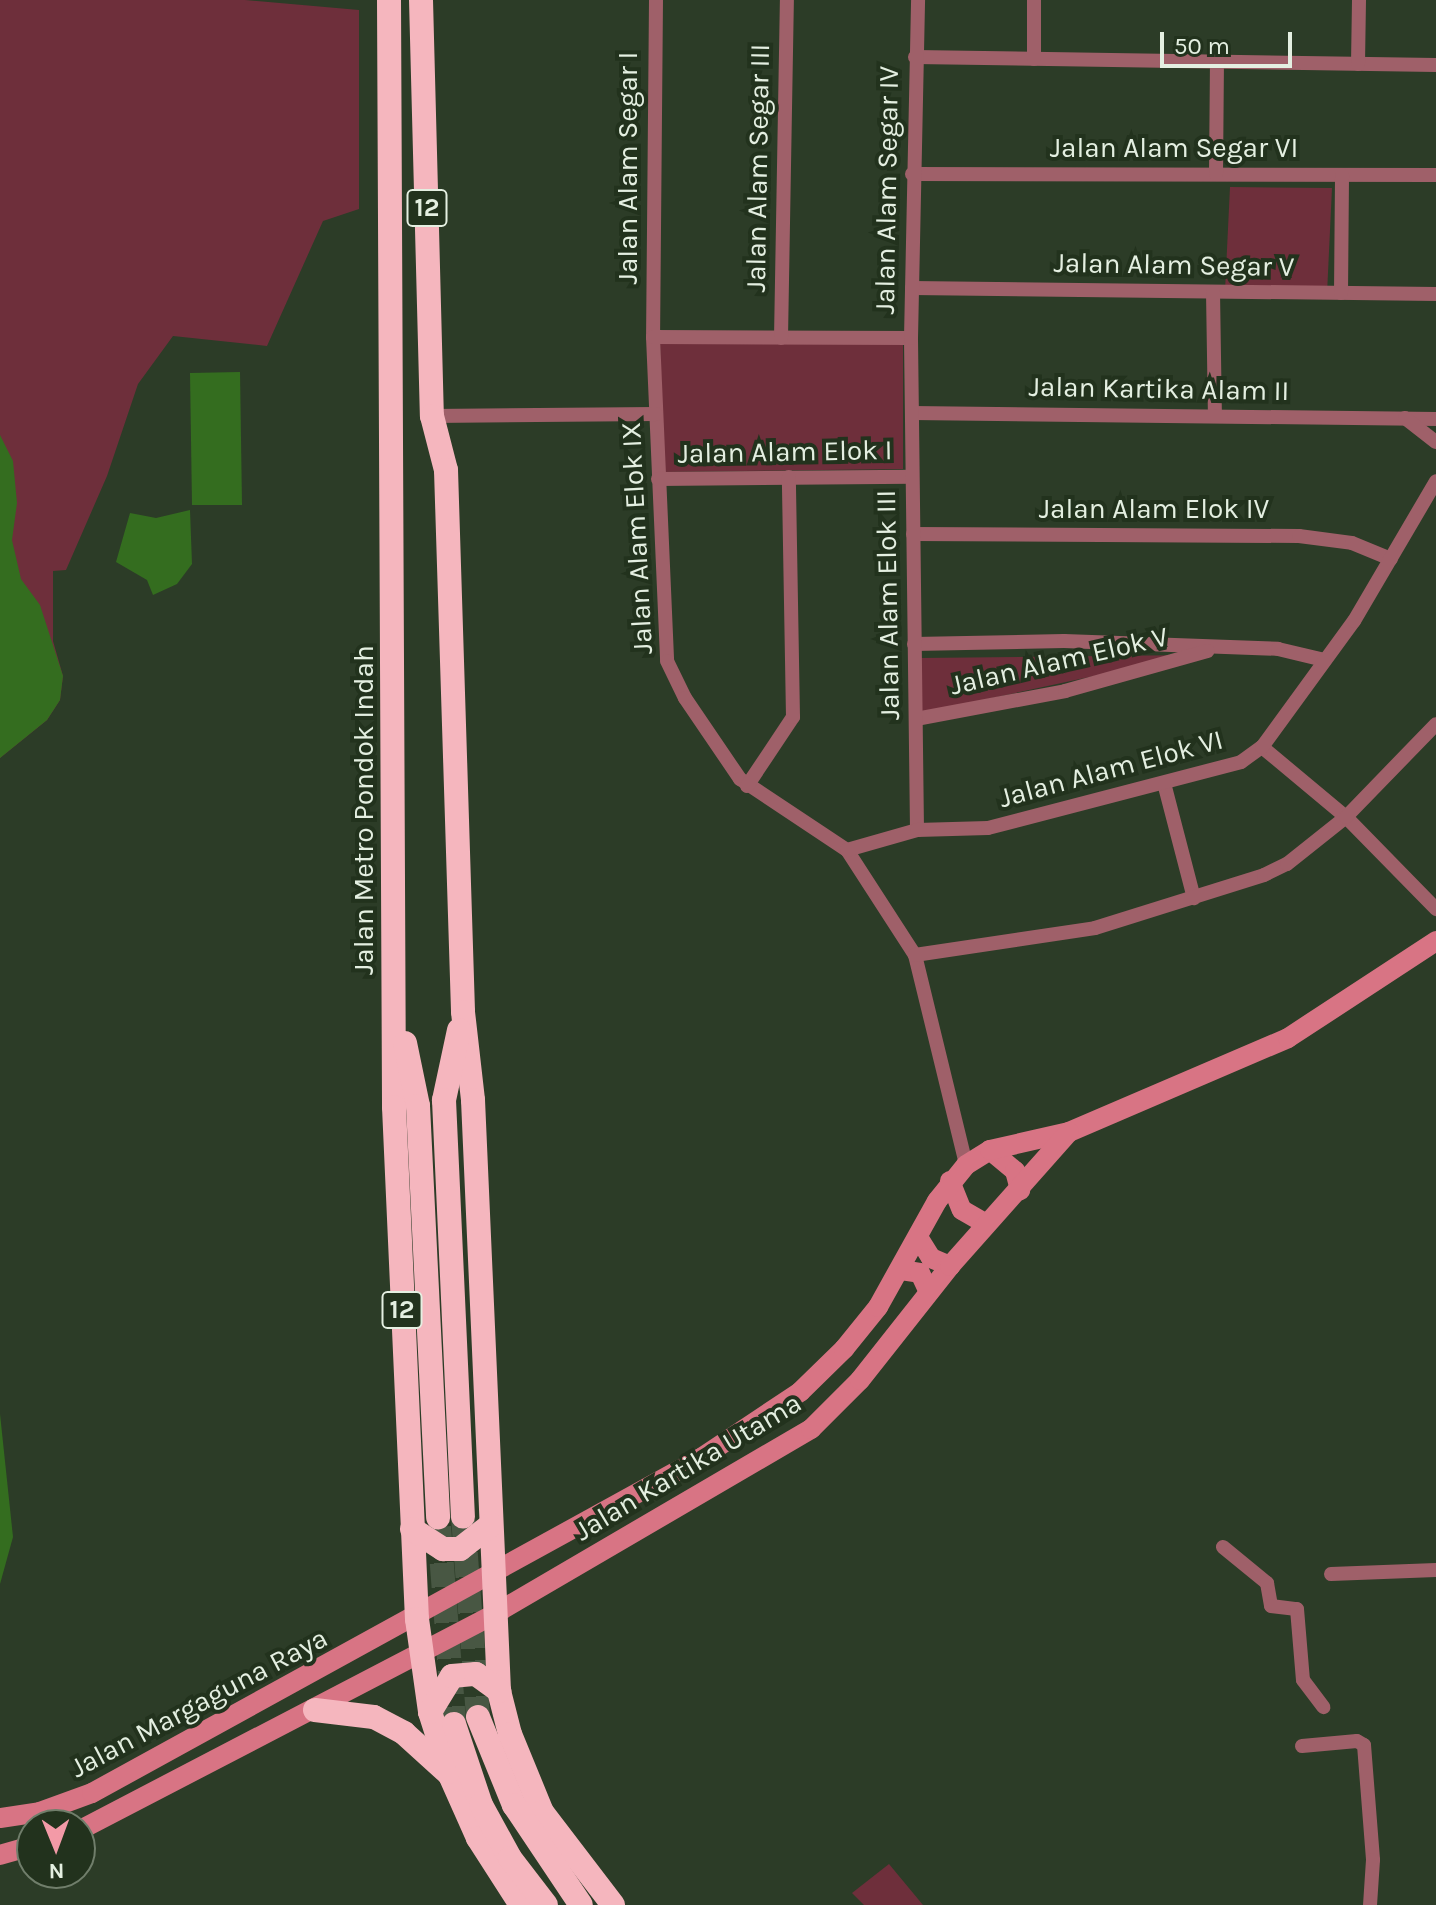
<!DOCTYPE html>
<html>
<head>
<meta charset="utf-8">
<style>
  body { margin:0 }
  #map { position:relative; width:1436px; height:1905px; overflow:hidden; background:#2c3c27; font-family:Karla,sans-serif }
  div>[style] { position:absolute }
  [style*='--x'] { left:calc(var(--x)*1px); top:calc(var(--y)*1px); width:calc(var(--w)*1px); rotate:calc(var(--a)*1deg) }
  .green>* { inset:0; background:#6e2f3b }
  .water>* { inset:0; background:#346d1f }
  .highway-tunnel>* { height:24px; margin-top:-12px; transform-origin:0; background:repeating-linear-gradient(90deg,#485743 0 24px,transparent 0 36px) }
  .street>* { height:14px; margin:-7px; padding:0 7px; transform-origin:7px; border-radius:7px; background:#9f6069 }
  .secondary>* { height:20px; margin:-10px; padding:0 10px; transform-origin:10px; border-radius:10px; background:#d87484 }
  .highway>* { height:24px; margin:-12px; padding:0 12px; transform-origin:12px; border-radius:12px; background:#f5b6be }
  span { translate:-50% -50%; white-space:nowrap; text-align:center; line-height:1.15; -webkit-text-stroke:8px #22321d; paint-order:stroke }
  .shield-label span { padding:2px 6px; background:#22321d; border:2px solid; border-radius:6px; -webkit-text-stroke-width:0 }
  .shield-label { font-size:26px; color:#e4efe1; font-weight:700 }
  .street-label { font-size:28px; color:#e4efe1 }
  .north { position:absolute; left:16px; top:1809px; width:80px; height:80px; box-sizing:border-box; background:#22321d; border:2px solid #707e6b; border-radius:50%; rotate:179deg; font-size:22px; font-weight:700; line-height:32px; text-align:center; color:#e4efe1 }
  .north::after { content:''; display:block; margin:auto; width:28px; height:36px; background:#f39aa7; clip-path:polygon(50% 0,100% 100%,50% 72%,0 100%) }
  .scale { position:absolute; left:1160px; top:32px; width:132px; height:36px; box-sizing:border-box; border:4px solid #e4efe1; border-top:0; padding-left:10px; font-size:24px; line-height:28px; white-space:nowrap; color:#e4efe1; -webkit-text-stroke:6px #22321d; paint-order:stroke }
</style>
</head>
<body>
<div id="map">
  <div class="green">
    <i style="clip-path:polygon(0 0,245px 0,359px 10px,359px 209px,323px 221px,267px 346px,173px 336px,138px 384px,107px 476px,66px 570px,53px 571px,53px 641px,63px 676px,60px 700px,47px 720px,0 758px)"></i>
    <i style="clip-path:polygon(1230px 187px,1332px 188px,1327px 294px,1225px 291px)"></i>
    <i style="clip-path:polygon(903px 341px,903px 469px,664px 472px,660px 344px)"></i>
    <i style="clip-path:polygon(1192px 655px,922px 713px,919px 658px)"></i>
    <i style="clip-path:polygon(889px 1864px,923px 1905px,864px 1905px,852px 1893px)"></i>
  </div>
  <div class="water">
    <i style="clip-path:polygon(240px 372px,242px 505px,192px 505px,190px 373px)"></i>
    <i style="clip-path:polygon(0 435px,13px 461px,17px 503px,12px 540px,21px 579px,40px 605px,63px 676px,60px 700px,47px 720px,0 758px)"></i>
    <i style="clip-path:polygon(190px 510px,192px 564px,177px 584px,153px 595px,147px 580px,116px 562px,130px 513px,156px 518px)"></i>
    <i style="clip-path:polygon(0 1414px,13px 1537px,0 1584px)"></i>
  </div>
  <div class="highway-tunnel">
    <i style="--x:463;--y:1517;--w:201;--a:85.7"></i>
    <i style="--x:439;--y:1527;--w:198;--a:85.6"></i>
  </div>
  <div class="street">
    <i style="--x:656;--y:0;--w:337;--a:90.5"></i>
    <i style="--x:653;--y:337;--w:324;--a:87.5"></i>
    <i style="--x:667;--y:661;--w:41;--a:64.1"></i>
    <i style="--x:685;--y:698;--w:98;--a:55.8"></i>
    <i style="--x:740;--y:779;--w:128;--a:33.6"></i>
    <i style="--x:847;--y:850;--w:125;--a:57.1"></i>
    <i style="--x:915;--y:955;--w:216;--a:76.3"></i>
    <i style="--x:915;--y:57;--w:521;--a:0.88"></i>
    <i style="--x:1034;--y:59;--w:59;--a:-90"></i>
    <i style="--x:1358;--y:64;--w:64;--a:-89.1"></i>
    <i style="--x:912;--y:174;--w:524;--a:0.11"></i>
    <i style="--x:1216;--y:174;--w:112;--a:-89.5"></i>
    <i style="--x:912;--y:288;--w:524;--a:0.66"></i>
    <i style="--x:1213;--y:292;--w:121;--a:89.1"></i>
    <i style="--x:1341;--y:293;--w:118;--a:-89.5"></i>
    <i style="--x:653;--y:337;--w:258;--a:0.2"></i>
    <i style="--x:781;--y:338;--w:338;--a:-89"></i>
    <i style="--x:912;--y:413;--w:524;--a:0.66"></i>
    <i style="--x:432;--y:416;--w:224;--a:-0.5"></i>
    <i style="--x:1405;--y:418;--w:39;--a:38"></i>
    <i style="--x:658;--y:479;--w:254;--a:-0.5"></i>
    <i style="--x:913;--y:534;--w:386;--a:0.3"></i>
    <i style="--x:1299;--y:536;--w:53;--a:7.5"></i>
    <i style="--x:1352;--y:543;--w:42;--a:22.3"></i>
    <i style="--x:914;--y:644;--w:150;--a:-1.1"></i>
    <i style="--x:1064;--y:641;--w:214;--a:2.1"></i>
    <i style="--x:1278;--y:649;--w:47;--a:13.4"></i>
    <i style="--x:916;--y:719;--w:152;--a:-10.6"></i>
    <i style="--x:1065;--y:691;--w:148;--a:-15.7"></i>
    <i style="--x:1262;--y:747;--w:109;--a:39.8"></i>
    <i style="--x:1346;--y:817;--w:129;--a:45.6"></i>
    <i style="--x:1164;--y:783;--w:119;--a:75.4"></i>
    <i style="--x:747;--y:786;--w:83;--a:-56.3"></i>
    <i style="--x:793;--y:717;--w:240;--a:-91"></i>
    <i style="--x:917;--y:830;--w:492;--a:-90.7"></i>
    <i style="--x:911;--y:338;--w:338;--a:-88.8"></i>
    <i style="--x:847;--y:850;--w:73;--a:-15.9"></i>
    <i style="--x:917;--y:830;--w:71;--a:-1.6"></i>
    <i style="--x:988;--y:828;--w:261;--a:-14.6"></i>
    <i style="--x:1241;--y:762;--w:26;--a:-36"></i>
    <i style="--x:1262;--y:747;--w:156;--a:-53.9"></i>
    <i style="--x:1354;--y:621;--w:162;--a:-59.6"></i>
    <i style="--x:915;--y:955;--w:182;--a:-8.5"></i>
    <i style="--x:1095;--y:928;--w:177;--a:-17.4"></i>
    <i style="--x:1264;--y:875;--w:25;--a:-26"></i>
    <i style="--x:1287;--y:864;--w:75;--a:-38.5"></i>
    <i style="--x:1346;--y:817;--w:129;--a:-45.9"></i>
    <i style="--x:1223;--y:1547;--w:57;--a:39.3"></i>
    <i style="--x:1267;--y:1583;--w:23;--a:80"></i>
    <i style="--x:1271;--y:1606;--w:26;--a:7"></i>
    <i style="--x:1297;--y:1609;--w:71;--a:85.2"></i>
    <i style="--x:1303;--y:1680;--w:34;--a:53"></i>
    <i style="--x:1331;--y:1574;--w:105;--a:-2.2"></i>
    <i style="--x:1302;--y:1746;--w:55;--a:-5.2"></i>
    <i style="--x:1357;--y:1741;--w:8;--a:30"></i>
    <i style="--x:1364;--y:1745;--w:115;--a:85.5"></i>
    <i style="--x:1373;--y:1860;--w:45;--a:93.8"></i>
  </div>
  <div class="secondary">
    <i style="--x:990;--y:1150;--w:33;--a:40"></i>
    <i style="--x:1015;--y:1171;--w:20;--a:75"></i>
    <i style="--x:950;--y:1181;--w:31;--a:68"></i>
    <i style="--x:962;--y:1210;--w:28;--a:30"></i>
    <i style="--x:918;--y:1237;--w:25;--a:58"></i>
    <i style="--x:931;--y:1258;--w:21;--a:23"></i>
    <i style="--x:901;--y:1270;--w:19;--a:9"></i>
    <i style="--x:920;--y:1273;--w:21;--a:65"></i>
    <i style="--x:0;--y:1818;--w:40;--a:-8.5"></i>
    <i style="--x:40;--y:1812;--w:55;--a:-20.1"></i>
    <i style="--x:92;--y:1793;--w:695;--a:-28.81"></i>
    <i style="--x:701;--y:1458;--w:119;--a:-33.7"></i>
    <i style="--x:800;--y:1392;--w:62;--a:-44.3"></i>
    <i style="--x:844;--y:1349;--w:54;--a:-51"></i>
    <i style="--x:878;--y:1307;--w:121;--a:-60.9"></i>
    <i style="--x:937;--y:1201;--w:46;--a:-51.1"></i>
    <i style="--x:966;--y:1165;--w:28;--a:-32"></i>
    <i style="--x:990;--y:1150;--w:81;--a:-12.8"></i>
    <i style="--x:1069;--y:1132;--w:238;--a:-23.2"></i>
    <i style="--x:1288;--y:1038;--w:177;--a:-33.2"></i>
    <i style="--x:80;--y:1830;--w:469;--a:-27.5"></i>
    <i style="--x:496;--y:1613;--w:365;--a:-30.3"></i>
    <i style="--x:811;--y:1429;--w:69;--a:-45"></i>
    <i style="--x:860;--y:1380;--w:145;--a:-51.7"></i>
    <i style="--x:950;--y:1266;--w:179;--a:-48.4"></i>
    <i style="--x:0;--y:1855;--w:33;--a:-16"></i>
  </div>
  <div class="highway">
    <i style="--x:389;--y:0;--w:1107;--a:89.74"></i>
    <i style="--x:394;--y:1107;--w:513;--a:87.43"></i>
    <i style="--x:417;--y:1619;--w:94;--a:82"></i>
    <i style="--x:430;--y:1712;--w:66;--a:72.4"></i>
    <i style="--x:450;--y:1775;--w:69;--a:66"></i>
    <i style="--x:478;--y:1838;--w:80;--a:57.3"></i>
    <i style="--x:421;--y:0;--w:416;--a:88.5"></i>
    <i style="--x:432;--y:416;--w:56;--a:75.5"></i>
    <i style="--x:446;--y:470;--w:542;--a:88.2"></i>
    <i style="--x:463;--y:1012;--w:89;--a:83.5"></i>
    <i style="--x:473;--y:1100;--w:592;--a:87.48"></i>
    <i style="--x:499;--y:1691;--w:44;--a:75.7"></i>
    <i style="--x:510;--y:1734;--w:84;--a:67.7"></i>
    <i style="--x:542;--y:1812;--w:117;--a:52.6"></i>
    <i style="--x:459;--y:1030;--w:72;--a:102.1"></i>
    <i style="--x:444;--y:1100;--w:417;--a:87.4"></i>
    <i style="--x:405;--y:1043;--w:64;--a:78.3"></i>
    <i style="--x:418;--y:1106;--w:412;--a:87.2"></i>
    <i style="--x:412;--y:1529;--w:37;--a:33"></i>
    <i style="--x:443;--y:1549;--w:17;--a:0"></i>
    <i style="--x:460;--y:1549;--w:39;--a:-38"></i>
    <i style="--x:315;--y:1710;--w:59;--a:6.8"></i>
    <i style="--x:374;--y:1717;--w:34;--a:28"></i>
    <i style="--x:404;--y:1733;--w:59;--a:42.3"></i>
    <i style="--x:430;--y:1712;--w:42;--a:-58.6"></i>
    <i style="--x:452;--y:1676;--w:24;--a:-5"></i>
    <i style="--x:476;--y:1674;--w:29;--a:36"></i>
    <i style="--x:478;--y:1717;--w:95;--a:67.8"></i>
    <i style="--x:514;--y:1805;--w:120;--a:56.2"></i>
    <i style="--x:454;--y:1724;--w:85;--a:71.6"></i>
    <i style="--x:481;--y:1805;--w:60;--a:61.3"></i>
    <i style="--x:510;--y:1858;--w:59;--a:52.5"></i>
  </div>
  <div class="shield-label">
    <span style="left:427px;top:208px">12</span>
    <span style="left:402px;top:1310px">12</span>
  </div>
  <div class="street-label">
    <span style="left:1174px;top:148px">Jalan Alam Segar VI</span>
    <span style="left:628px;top:168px;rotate:-90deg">Jalan Alam Segar I</span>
    <span style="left:758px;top:168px;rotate:-89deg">Jalan Alam Segar III</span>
    <span style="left:887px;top:190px;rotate:-89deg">Jalan Alam Segar IV</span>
    <span style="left:1174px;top:265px;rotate:1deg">Jalan Alam Segar V</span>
    <span style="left:1159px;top:389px;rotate:1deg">Jalan Kartika Alam II</span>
    <span style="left:785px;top:452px;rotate:-1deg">Jalan Alam Elok I</span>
    <span style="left:1154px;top:509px">Jalan Alam Elok IV</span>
    <span style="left:637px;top:538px;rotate:-93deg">Jalan Alam Elok IX</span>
    <span style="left:888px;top:605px;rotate:-91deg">Jalan Alam Elok III</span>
    <span style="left:1059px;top:661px;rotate:-13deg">Jalan Alam Elok V</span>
    <span style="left:1111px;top:769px;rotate:-15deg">Jalan Alam Elok VI</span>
    <span style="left:364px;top:810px;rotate:-90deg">Jalan Metro Pondok Indah</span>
    <span style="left:688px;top:1467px;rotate:-31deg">Jalan Kartika Utama</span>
    <span style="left:199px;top:1703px;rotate:-28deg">Jalan Margaguna Raya</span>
  </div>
  <div class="north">N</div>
  <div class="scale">50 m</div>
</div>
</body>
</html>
